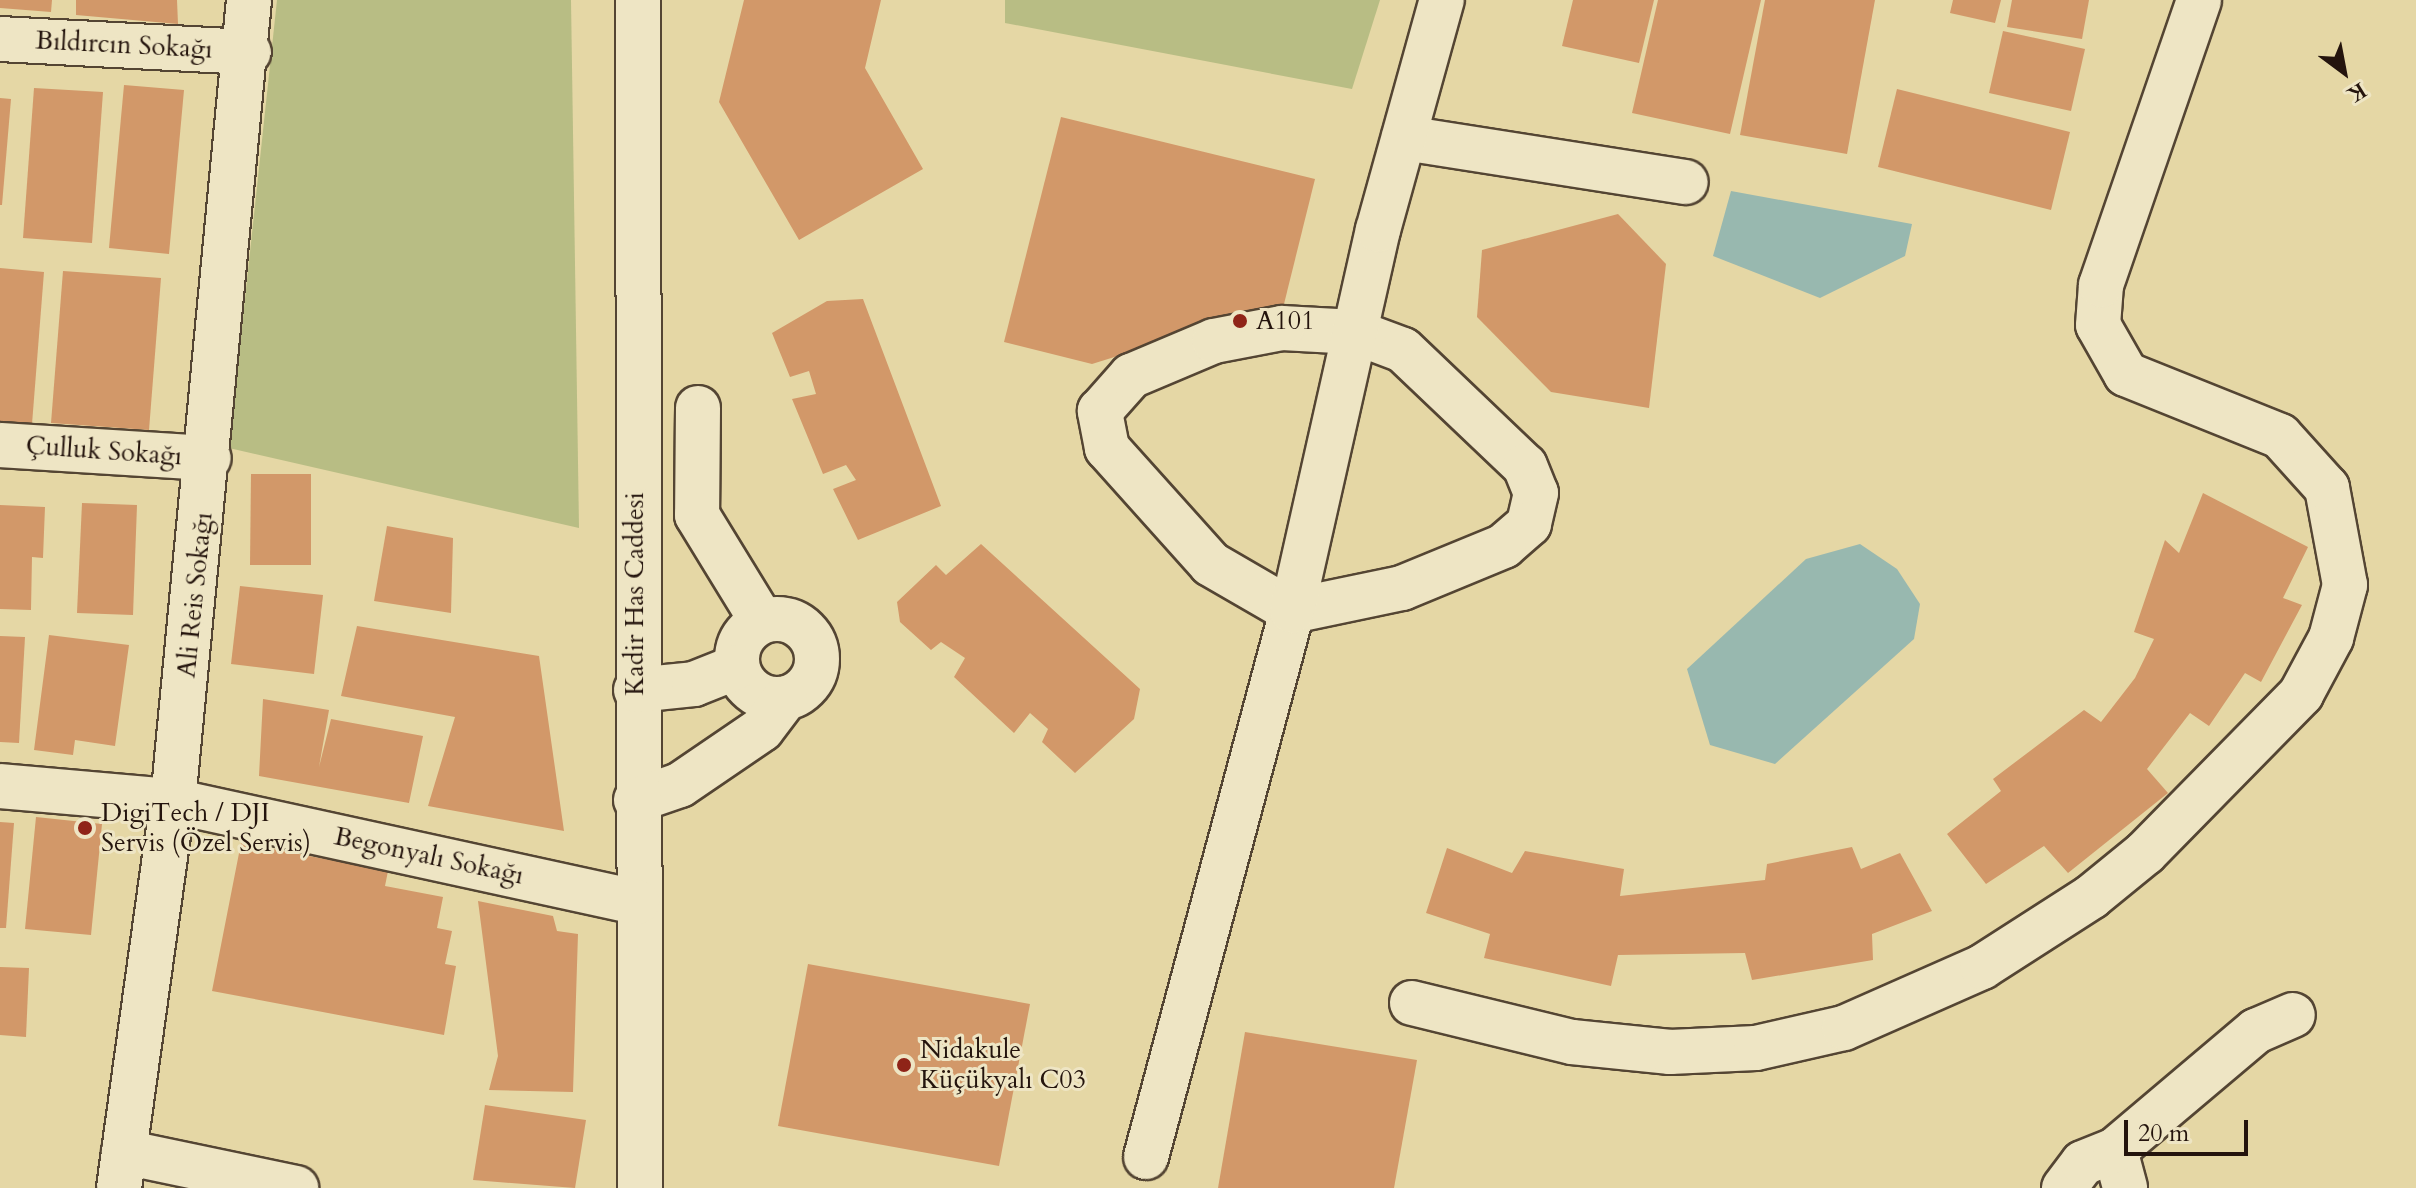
<!DOCTYPE html>
<html>
<head>
<meta charset="utf-8">
<style>
  body { margin:0 }
  #map { position:relative; width:2416px; height:1188px; overflow:hidden; background:#e5d7a5; font-family:Cardo,serif }
  div>[style] { position:absolute }
  [style*='--x'] { left:calc(var(--x)*1px); top:calc(var(--y)*1px); width:calc(var(--w)*1px); rotate:calc(var(--a)*1deg) }
  .green>* { inset:0; background:#b8bd84 }
  .water>* { inset:0; background:#98b8af }
  .building>* { inset:0; background:#d29869 }
  .roads { filter:drop-shadow(2px 0 #544533) drop-shadow(-2px 0 #544533) drop-shadow(0 2px #544533) drop-shadow(0 -2px #544533) }
  .minor>* { height:44px; margin:-22px; padding:0 22px; transform-origin:22px; border-radius:22px; background:#eee5c4 }
  .minor>.ring { margin:-22px; padding:0; box-sizing:content-box; background:none; border:44px solid #eee5c4; border-radius:50% }
  .dots>* { width:22px; height:22px; translate:-50% -50%; box-sizing:border-box; border:4px solid #eee5c4; border-radius:50% }
  span { translate:-50% -50%; white-space:nowrap; text-align:center; line-height:1.15; -webkit-text-stroke:6px #eee5c4; paint-order:stroke }
  .street-label { font-size:26px; color:#24140d }
  .poi-label { font-size:26px; color:#24140d }
  .left { translate:0 -50%; text-align:left }
  .north { position:absolute; left:2304px; top:32px; width:80px; height:80px; -webkit-text-stroke:6px #eee5c4; paint-order:stroke; rotate:148deg; font-size:22px; font-weight:700; line-height:32px; text-align:center; color:#24140d }
  .north::after { content:''; display:block; margin:auto; width:28px; height:36px; background:#24140d; clip-path:polygon(50% 0,100% 100%,50% 72%,0 100%) }
  .scale { position:absolute; left:2124px; top:1120px; width:124px; height:36px; box-sizing:border-box; border:4px solid #24140d; border-top:0; padding-left:10px; font-size:24px; line-height:28px; white-space:nowrap; color:#24140d; -webkit-text-stroke:6px #eee5c4; paint-order:stroke }
</style>
</head>
<body>
<div id="map">
  <div class="green">
    <i style="clip-path:polygon(277px 0,571px 0,579px 528px,229px 448px)"></i>
    <i style="clip-path:polygon(1005px 0,1380px 0,1352px 89px,1005px 23px)"></i>
  </div>
  <div class="water">
    <i style="clip-path:polygon(1731px 191px,1912px 224px,1905px 256px,1820px 298px,1713px 256px)"></i>
    <i style="clip-path:polygon(1860px 544px,1897px 569px,1920px 604px,1914px 639px,1775px 764px,1710px 745px,1687px 669px,1806px 559px)"></i>
  </div>
  <div class="building">
    <i style="clip-path:polygon(0 0,52px 0,51px 12px,0 8px)"></i>
    <i style="clip-path:polygon(76px 0,177px 0,178px 24px,76px 15px)"></i>
    <i style="clip-path:polygon(744px 0,881px 0,865px 68px,923px 169px,799px 240px,719px 102px)"></i>
    <i style="clip-path:polygon(1573px 0,1654px 0,1639px 63px,1562px 46px)"></i>
    <i style="clip-path:polygon(1658px 0,1761px 0,1730px 134px,1632px 113px)"></i>
    <i style="clip-path:polygon(1765px 0,1875px 0,1847px 154px,1740px 135px)"></i>
    <i style="clip-path:polygon(1953px 0,2001px 0,1995px 23px,1950px 13px)"></i>
    <i style="clip-path:polygon(2012px 0,2089px 0,2082px 39px,2007px 27px)"></i>
    <i style="clip-path:polygon(2003px 31px,2085px 49px,2071px 111px,1989px 93px)"></i>
    <i style="clip-path:polygon(124px 85px,184px 90px,169px 254px,109px 248px)"></i>
    <i style="clip-path:polygon(34px 88px,103px 92px,92px 243px,23px 238px)"></i>
    <i style="clip-path:polygon(1897px 89px,2070px 132px,2051px 210px,1878px 167px)"></i>
    <i style="clip-path:polygon(0 98px,11px 99px,2px 205px,0 205px)"></i>
    <i style="clip-path:polygon(1061px 117px,1315px 179px,1284px 304px,1092px 364px,1004px 342px)"></i>
    <i style="clip-path:polygon(1618px 214px,1666px 264px,1649px 408px,1551px 392px,1477px 317px,1482px 250px)"></i>
    <i style="clip-path:polygon(0 268px,44px 272px,32px 424px,0 421px)"></i>
    <i style="clip-path:polygon(63px 271px,161px 278px,149px 430px,51px 423px)"></i>
    <i style="clip-path:polygon(863px 299px,941px 506px,858px 540px,833px 489px,856px 480px,846px 465px,823px 474px,792px 399px,816px 394px,809px 371px,790px 377px,772px 333px,827px 301px)"></i>
    <i style="clip-path:polygon(251px 474px,311px 474px,311px 565px,250px 565px)"></i>
    <i style="clip-path:polygon(2203px 493px,2308px 547px,2283px 598px,2302px 605px,2261px 682px,2245px 673px,2209px 726px,2190px 713px,2147px 769px,2168px 793px,2068px 873px,2044px 846px,1986px 884px,1947px 834px,2001px 791px,1993px 779px,2084px 710px,2101px 722px,2135px 678px,2154px 639px,2134px 632px,2165px 540px,2179px 553px)"></i>
    <i style="clip-path:polygon(82px 503px,137px 505px,133px 615px,77px 613px)"></i>
    <i style="clip-path:polygon(0 505px,45px 507px,43px 558px,32px 557px,31px 610px,0 609px)"></i>
    <i style="clip-path:polygon(387px 526px,453px 538px,451px 613px,374px 601px)"></i>
    <i style="clip-path:polygon(981px 544px,1140px 689px,1134px 719px,1075px 773px,1042px 742px,1048px 729px,1030px 713px,1014px 733px,954px 677px,965px 658px,941px 642px,931px 650px,900px 622px,897px 602px,936px 565px,946px 575px)"></i>
    <i style="clip-path:polygon(240px 586px,323px 595px,314px 674px,231px 664px)"></i>
    <i style="clip-path:polygon(357px 626px,539px 656px,564px 831px,428px 806px,455px 717px,341px 696px)"></i>
    <i style="clip-path:polygon(49px 635px,129px 645px,115px 746px,75px 740px,73px 755px,34px 750px)"></i>
    <i style="clip-path:polygon(0 636px,25px 637px,19px 743px,0 742px)"></i>
    <i style="clip-path:polygon(263px 699px,329px 710px,319px 767px,331px 719px,423px 736px,409px 803px,259px 776px)"></i>
    <i style="clip-path:polygon(36px 817px,102px 824px,91px 935px,25px 929px)"></i>
    <i style="clip-path:polygon(0 822px,14px 823px,6px 928px,0 928px)"></i>
    <i style="clip-path:polygon(241px 843px,388px 871px,385px 886px,443px 897px,437px 928px,452px 931px,445px 964px,456px 966px,444px 1035px,212px 991px)"></i>
    <i style="clip-path:polygon(1852px 847px,1861px 869px,1900px 853px,1932px 911px,1872px 934px,1873px 960px,1752px 980px,1745px 953px,1618px 955px,1611px 986px,1484px 958px,1490px 934px,1426px 913px,1447px 848px,1512px 873px,1525px 851px,1624px 869px,1620px 896px,1765px 880px,1767px 864px)"></i>
    <i style="clip-path:polygon(478px 901px,553px 916px,557px 931px,578px 934px,573px 1092px,489px 1090px,498px 1056px)"></i>
    <i style="clip-path:polygon(808px 964px,1030px 1004px,999px 1166px,778px 1126px)"></i>
    <i style="clip-path:polygon(0 967px,29px 968px,26px 1037px,0 1035px)"></i>
    <i style="clip-path:polygon(1245px 1032px,1417px 1060px,1394px 1188px,1218px 1188px)"></i>
    <i style="clip-path:polygon(485px 1105px,586px 1120px,575px 1188px,473px 1180px)"></i>
  </div>
  <div class="roads">
    <div class="minor">
      <i style="--x:638;--y:0;--w:1188;--a:89.9"></i>
      <i style="--x:0;--y:39;--w:249;--a:3"></i>
      <i style="--x:1404;--y:138;--w:285;--a:8.9"></i>
      <i style="--x:1282;--y:328;--w:73;--a:3.1"></i>
      <i style="--x:1355;--y:332;--w:51;--a:20.6"></i>
      <i style="--x:1403;--y:350;--w:168;--a:43.6"></i>
      <i style="--x:1525;--y:466;--w:29;--a:68"></i>
      <i style="--x:1536;--y:493;--w:32;--a:103"></i>
      <i style="--x:1529;--y:524;--w:33;--a:139"></i>
      <i style="--x:1504;--y:546;--w:110;--a:157.6"></i>
      <i style="--x:1402;--y:588;--w:112;--a:168.2"></i>
      <i style="--x:1292;--y:611;--w:94;--a:-149.9"></i>
      <i style="--x:1211;--y:564;--w:156;--a:-131.9"></i>
      <i style="--x:1107;--y:448;--w:38;--a:-101"></i>
      <i style="--x:1100;--y:411;--w:47;--a:-48.5"></i>
      <i style="--x:1131;--y:376;--w:90;--a:-22.9"></i>
      <i style="--x:1214;--y:341;--w:69;--a:-10.8"></i>
      <i style="--x:698;--y:408;--w:107;--a:90.5"></i>
      <i style="--x:697;--y:515;--w:124;--a:58.5"></i>
      <i style="--x:0;--y:445;--w:209;--a:3.6"></i>
      <i class="ring" style="left:737px;top:619px;width:36px;height:36px"></i>
      <i style="--x:636;--y:690;--w:58;--a:-5.9"></i>
      <i style="--x:694;--y:684;--w:46;--a:-21.6"></i>
      <i style="--x:0;--y:786;--w:174;--a:5"></i>
      <i style="--x:173;--y:801;--w:475;--a:12.3"></i>
      <i style="--x:636;--y:800;--w:46;--a:-18.8"></i>
      <i style="--x:680;--y:785;--w:99;--a:-34.3"></i>
      <i style="--x:762;--y:729;--w:38;--a:-53"></i>
      <i style="--x:1412;--y:1003;--w:165;--a:13.7"></i>
      <i style="--x:1572;--y:1042;--w:99;--a:5.8"></i>
      <i style="--x:1670;--y:1052;--w:86;--a:-2.7"></i>
      <i style="--x:1756;--y:1048;--w:90;--a:-12.8"></i>
      <i style="--x:1844;--y:1028;--w:151;--a:-23.8"></i>
      <i style="--x:1982;--y:967;--w:130;--a:-32.7"></i>
      <i style="--x:2091;--y:897;--w:70;--a:-39.2"></i>
      <i style="--x:2145;--y:853;--w:223;--a:-45.5"></i>
      <i style="--x:2301;--y:694;--w:64;--a:-61.8"></i>
      <i style="--x:2331;--y:638;--w:55;--a:-75.2"></i>
      <i style="--x:2345;--y:585;--w:99;--a:-100.5"></i>
      <i style="--x:2327;--y:488;--w:70;--a:-132.1"></i>
      <i style="--x:2280;--y:436;--w:166;--a:-158.1"></i>
      <i style="--x:2126;--y:374;--w:56;--a:-119.7"></i>
      <i style="--x:2098;--y:325;--w:40;--a:-85.7"></i>
      <i style="--x:2101;--y:285;--w:301;--a:-71"></i>
      <i style="--x:2115;--y:1150;--w:39;--a:75"></i>
      <i style="--x:124;--y:1152;--w:176;--a:11.8"></i>
      <i style="--x:1146;--y:1157;--w:565;--a:-75.03"></i>
      <i style="--x:1292;--y:611;--w:391;--a:-77.3"></i>
      <i style="--x:1378;--y:230;--w:239;--a:-74.5"></i>
      <i style="--x:119;--y:1188;--w:391;--a:-82.1"></i>
      <i style="--x:173;--y:801;--w:805;--a:-84.58"></i>
      <i style="--x:2064;--y:1188;--w:31;--a:-53"></i>
      <i style="--x:2083;--y:1163;--w:35;--a:-22"></i>
      <i style="--x:2115;--y:1150;--w:185;--a:-40.2"></i>
      <i style="--x:2256;--y:1031;--w:40;--a:-23.4"></i>
    </div>
  </div>
  <div class="dots">
    <i style="left:1240px;top:321px;background:#8f2418"></i>
    <i style="left:85px;top:828px;background:#8f2418"></i>
    <i style="left:904px;top:1065px;background:#8f2418"></i>
  </div>
  <div class="street-label">
    <span style="left:124px;top:45px;rotate:3deg">Bıldırcın Sokağı</span>
    <span style="left:104px;top:451px;rotate:4deg">Çulluk Sokağı</span>
    <span style="left:635px;top:594px;rotate:-90deg">Kadir Has Caddesi</span>
    <span style="left:195px;top:595px;rotate:-84deg">Ali Reis Sokağı</span>
    <span style="left:429px;top:856px;rotate:12deg">Begonyalı Sokağı</span>
  </div>
  <div class="poi-label">
    <span class="left" style="left:1256px;top:321px">A101</span>
    <span class="left" style="left:101px;top:828px">DigiTech / DJI<br>Servis (Özel Servis)</span>
    <span class="left" style="left:920px;top:1065px">Nidakule<br>Küçükyalı C03</span>
  </div>
  <div class="north">K</div>
  <div class="scale">20 m</div>
</div>
</body>
</html>
